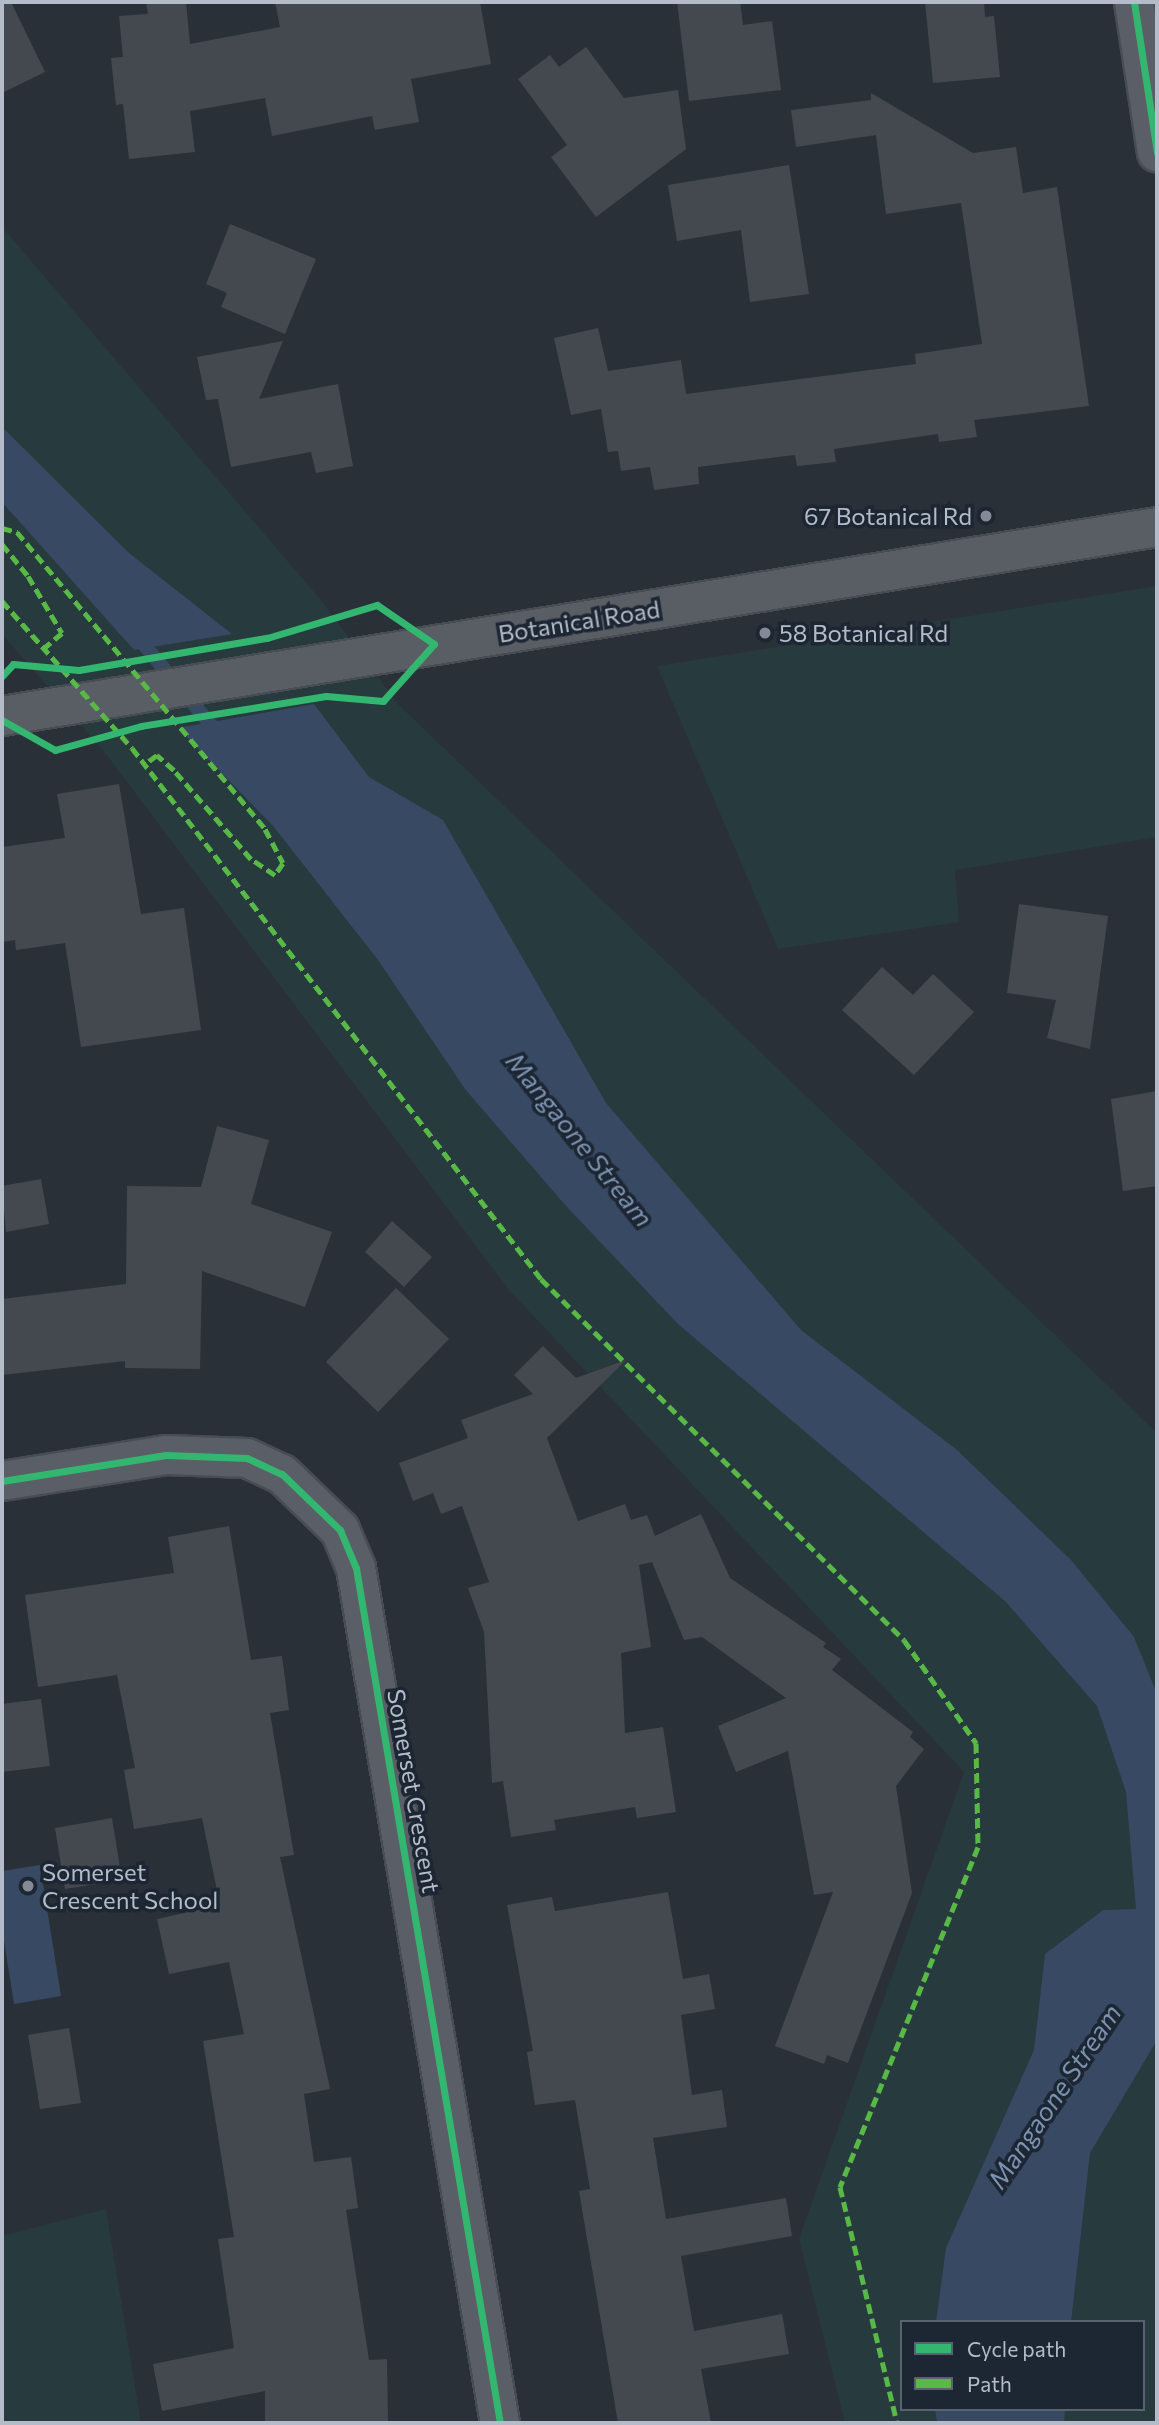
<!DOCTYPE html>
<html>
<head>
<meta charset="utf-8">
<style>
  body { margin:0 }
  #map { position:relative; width:1159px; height:2425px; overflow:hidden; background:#2a3038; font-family:Commissioner,sans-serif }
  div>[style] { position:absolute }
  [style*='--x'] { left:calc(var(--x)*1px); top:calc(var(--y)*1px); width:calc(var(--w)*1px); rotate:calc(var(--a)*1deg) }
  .green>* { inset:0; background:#273a3e }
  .water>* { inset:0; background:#384963 }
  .stream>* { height:14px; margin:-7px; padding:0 7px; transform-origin:7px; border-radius:7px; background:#384963 }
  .building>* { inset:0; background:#444950 }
  .roads { filter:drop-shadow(2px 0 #484c53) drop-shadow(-2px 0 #484c53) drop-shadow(0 2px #484c53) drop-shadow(0 -2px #484c53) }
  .street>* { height:38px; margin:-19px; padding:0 19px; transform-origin:19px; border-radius:19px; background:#5a5e66 }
  .secondary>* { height:38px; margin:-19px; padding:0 19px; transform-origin:19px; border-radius:19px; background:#595d64 }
  .quiet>* { height:5px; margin-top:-2.5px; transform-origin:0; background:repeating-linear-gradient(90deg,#58b947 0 10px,transparent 0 15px) }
  .cycleway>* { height:7px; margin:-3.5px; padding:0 3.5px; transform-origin:3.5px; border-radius:3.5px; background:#33b770 }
  .dots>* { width:19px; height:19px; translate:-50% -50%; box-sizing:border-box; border:4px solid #1d2633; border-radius:50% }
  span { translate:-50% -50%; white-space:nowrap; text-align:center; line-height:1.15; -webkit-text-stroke:7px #1d2633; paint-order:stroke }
  .poi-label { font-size:24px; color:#b4bcc9 }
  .right { translate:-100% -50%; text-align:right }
  .left { translate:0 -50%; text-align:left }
  .street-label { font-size:24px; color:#b4bcc9 }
  .water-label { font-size:26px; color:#7c92b1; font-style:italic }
  .frame { position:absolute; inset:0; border:4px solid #b4bcc9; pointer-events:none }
  .legend { position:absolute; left:900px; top:2320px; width:245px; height:91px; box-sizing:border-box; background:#1d2633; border:2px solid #59626f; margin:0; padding:9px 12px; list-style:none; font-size:21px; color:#b4bcc9 }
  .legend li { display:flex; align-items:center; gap:14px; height:35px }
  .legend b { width:35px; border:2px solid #59626f }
</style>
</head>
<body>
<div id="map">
  <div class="green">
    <i style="clip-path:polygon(evenodd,2px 227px,320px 599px,399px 705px,1157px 1433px,1157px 2423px,845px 2423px,799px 2239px,964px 1772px,509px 1290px,106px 754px,2px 634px,2px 227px,902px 2322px,1143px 2322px,1143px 2409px,902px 2409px,902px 2322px)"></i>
    <i style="clip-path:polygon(1157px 586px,1157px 837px,955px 870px,959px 922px,778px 949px,657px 666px)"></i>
    <i style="clip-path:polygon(106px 2209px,141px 2423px,2px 2423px,2px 2236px)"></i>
  </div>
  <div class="water">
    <i style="clip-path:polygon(2px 427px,129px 553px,232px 634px,134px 650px,2px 502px)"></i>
    <i style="clip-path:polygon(314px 704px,369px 777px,443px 820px,606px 1103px,801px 1330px,957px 1450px,1071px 1560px,1134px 1637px,1157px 1694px,1157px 2040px,1090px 2153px,1071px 2322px,936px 2322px,946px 2248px,1034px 2050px,1045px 1954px,1103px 1910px,1136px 1909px,1126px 1792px,1097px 1706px,1006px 1602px,678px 1324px,566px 1206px,465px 1089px,378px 960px,274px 827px,178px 728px)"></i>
    <i style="clip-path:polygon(40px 1865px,61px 1996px,14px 2004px,2px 1928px,2px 1871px)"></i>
    <i style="clip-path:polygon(935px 2409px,1065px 2409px,1064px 2423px,937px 2423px)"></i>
  </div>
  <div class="stream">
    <i style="--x:135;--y:634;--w:134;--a:50.1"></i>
  </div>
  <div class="building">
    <i style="clip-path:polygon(2px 2px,11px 2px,45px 72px,2px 93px)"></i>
    <i style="clip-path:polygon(146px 2px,186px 2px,190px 44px,280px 27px,275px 2px,480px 2px,491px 64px,411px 79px,419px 122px,375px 130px,372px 116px,272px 136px,265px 98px,190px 111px,195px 152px,129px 159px,123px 104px,116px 105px,111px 58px,123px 57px,119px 16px,148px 14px)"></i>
    <i style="clip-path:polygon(677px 2px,740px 2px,743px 25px,772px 21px,781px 90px,689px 101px)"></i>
    <i style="clip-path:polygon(925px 2px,984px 2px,985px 17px,994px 16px,1000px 77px,933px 83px)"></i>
    <i style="clip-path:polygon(586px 47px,624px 98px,678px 90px,686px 149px,596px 217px,551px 157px,567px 145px,518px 79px,550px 55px,559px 67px)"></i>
    <i style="clip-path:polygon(871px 93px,973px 153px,1016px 147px,1023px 193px,1057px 187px,1089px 406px,974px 420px,977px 437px,939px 442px,938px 434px,834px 449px,836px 462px,797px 466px,795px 455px,698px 467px,699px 484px,654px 490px,650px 467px,621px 471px,618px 451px,608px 452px,601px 409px,571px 415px,554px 338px,598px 328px,608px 371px,681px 360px,686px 394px,916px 364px,915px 354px,982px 344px,961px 203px,886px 214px,876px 135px,796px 147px,791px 110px,871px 100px)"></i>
    <i style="clip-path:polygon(789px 165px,809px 294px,750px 302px,741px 230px,677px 241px,668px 185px)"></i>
    <i style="clip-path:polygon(230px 224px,316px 259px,285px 334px,221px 307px,227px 293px,206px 284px)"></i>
    <i style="clip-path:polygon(283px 341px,259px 399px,338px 384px,353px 466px,316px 473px,311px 452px,231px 467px,218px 399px,206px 400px,197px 357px)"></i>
    <i style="clip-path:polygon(119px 784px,141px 914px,184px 908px,201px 1030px,81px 1047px,65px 943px,16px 950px,15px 940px,2px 942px,2px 847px,65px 838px,57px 794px)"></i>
    <i style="clip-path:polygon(1019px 904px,1108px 916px,1090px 1049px,1047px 1038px,1056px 1000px,1007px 993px)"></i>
    <i style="clip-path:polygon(882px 967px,913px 995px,933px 974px,974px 1012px,914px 1075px,842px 1010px)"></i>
    <i style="clip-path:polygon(1157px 1091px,1157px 1186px,1123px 1191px,1111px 1099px)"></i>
    <i style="clip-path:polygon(217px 1126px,269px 1140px,251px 1204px,332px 1232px,305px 1307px,202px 1271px,200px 1369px,125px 1368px,125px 1361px,2px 1375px,2px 1299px,126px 1284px,127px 1186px,201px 1187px)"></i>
    <i style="clip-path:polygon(41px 1179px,49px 1224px,6px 1232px,2px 1186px)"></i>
    <i style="clip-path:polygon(392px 1221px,432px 1257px,404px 1287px,365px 1252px)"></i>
    <i style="clip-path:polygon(396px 1288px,449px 1339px,378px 1412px,326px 1362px)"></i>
    <i style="clip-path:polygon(543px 1346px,576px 1378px,626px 1360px,547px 1438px,578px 1521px,625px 1504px,631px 1520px,647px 1515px,655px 1536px,701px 1514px,730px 1578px,826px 1643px,823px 1647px,841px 1659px,832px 1670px,913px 1732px,910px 1737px,924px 1749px,896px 1786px,912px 1893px,848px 2063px,827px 2055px,824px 2064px,775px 2046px,833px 1892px,814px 1895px,788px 1751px,736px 1772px,718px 1726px,786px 1698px,702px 1637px,684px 1640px,652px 1562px,639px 1565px,651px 1647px,621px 1653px,625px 1733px,663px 1727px,676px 1812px,637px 1818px,635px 1807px,554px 1820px,556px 1830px,511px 1837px,503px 1781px,492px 1783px,484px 1632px,468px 1588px,489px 1582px,462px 1506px,441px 1514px,433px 1493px,413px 1501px,399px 1463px,468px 1438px,461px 1420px,533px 1394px,514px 1375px)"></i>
    <i style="clip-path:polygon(229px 1526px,251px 1660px,282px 1656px,289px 1710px,270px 1713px,294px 1855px,280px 1857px,330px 2089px,304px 2094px,314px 2162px,351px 2157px,358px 2208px,346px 2210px,369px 2360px,387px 2359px,388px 2423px,265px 2423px,265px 2391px,162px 2411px,153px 2364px,234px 2348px,218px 2239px,234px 2237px,203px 2041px,244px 2034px,229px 1962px,169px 1974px,157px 1919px,220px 1905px,202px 1818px,134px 1829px,124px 1770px,135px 1768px,117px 1675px,38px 1687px,25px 1595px,174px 1573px,168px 1537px)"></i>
    <i style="clip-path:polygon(41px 1699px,50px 1766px,2px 1772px,2px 1704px)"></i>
    <i style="clip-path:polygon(112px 1818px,122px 1880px,65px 1889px,55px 1828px)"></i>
    <i style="clip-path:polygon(668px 1892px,683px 1979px,709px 1974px,715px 2009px,681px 2015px,692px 2095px,722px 2090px,727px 2127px,653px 2138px,666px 2219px,786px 2198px,792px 2236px,681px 2256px,694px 2331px,782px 2314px,789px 2354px,701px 2369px,711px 2423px,618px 2423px,579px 2191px,590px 2189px,575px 2100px,535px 2105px,527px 2052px,533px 2051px,507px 1905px,552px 1897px,555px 1911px)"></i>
    <i style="clip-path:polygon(69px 2028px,81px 2103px,40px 2109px,28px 2035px)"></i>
  </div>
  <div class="roads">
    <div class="street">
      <i style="--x:1134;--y:2;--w:152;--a:81.3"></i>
      <i style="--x:2;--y:1481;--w:166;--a:-9"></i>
      <i style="--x:166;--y:1455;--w:81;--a:2.1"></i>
      <i style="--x:247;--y:1458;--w:38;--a:25"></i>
      <i style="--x:282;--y:1474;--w:81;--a:44"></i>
      <i style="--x:340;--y:1530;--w:41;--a:67.2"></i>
      <i style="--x:356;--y:1568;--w:867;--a:80.44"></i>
    </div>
    <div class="secondary">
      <i style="--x:2;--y:716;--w:1170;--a:-9.29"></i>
    </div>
  </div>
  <div class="quiet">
    <i style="--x:2;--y:528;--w:16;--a:15"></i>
    <i style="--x:17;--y:532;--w:387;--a:50.1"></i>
    <i style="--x:265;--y:829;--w:38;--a:62"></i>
    <i style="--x:283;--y:863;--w:14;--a:124"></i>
    <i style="--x:275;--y:875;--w:29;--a:-146"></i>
    <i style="--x:251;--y:859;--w:118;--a:-130.9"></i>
    <i style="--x:174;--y:770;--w:23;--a:-139"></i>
    <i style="--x:157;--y:755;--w:15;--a:143"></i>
    <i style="--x:2;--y:544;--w:41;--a:50.9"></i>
    <i style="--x:28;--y:576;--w:66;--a:59.2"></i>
    <i style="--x:62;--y:633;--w:23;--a:140"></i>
    <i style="--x:2;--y:601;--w:196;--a:48.5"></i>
    <i style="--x:132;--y:748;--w:670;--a:52.39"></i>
    <i style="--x:541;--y:1279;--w:512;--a:44.84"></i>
    <i style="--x:904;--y:1640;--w:126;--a:55"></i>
    <i style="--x:976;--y:1743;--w:104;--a:88.9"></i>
    <i style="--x:978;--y:1847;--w:367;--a:112.1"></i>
    <i style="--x:840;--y:2187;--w:243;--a:76.4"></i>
  </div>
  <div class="cycleway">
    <i style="--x:1134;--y:2;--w:152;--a:81.3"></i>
    <i style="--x:2;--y:676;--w:16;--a:-47"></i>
    <i style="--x:13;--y:664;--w:66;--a:5.2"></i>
    <i style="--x:79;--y:670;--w:191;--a:-9.7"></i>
    <i style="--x:267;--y:638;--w:115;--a:-16.7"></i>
    <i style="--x:377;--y:605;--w:69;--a:34.4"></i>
    <i style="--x:434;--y:644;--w:76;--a:131.8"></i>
    <i style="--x:383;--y:701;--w:57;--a:-175"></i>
    <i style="--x:326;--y:696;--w:187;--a:170.8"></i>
    <i style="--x:141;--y:726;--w:89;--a:164.4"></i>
    <i style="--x:55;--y:750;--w:61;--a:-150.5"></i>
    <i style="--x:2;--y:1481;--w:166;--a:-9"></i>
    <i style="--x:166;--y:1455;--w:81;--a:2.1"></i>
    <i style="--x:247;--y:1458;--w:38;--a:25"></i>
    <i style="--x:282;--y:1474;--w:81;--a:44"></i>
    <i style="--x:340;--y:1530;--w:41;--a:67.2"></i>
    <i style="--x:356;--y:1568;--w:867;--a:80.44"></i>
  </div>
  <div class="dots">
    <i style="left:986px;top:516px;background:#848b96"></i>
    <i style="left:765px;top:633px;background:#848b96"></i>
    <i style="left:28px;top:1886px;background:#848b96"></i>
  </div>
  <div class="poi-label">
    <span class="right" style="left:972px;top:516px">67 Botanical Rd</span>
    <span class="left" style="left:779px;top:633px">58 Botanical Rd</span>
    <span class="left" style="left:42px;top:1886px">Somerset<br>Crescent School</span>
  </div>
  <div class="street-label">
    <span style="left:579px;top:621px;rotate:-9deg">Botanical Road</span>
    <span style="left:414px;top:1791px;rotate:80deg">Somerset Crescent</span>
  </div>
  <div class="water-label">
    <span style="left:580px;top:1139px;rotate:51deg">Mangaone Stream</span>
    <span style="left:1054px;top:2096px;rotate:-56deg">Mangaone Stream</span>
  </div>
  <div class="frame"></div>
  <ul class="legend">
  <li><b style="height:9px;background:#33b770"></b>Cycle path</li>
  <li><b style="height:9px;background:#58b947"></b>Path</li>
  </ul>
</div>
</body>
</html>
